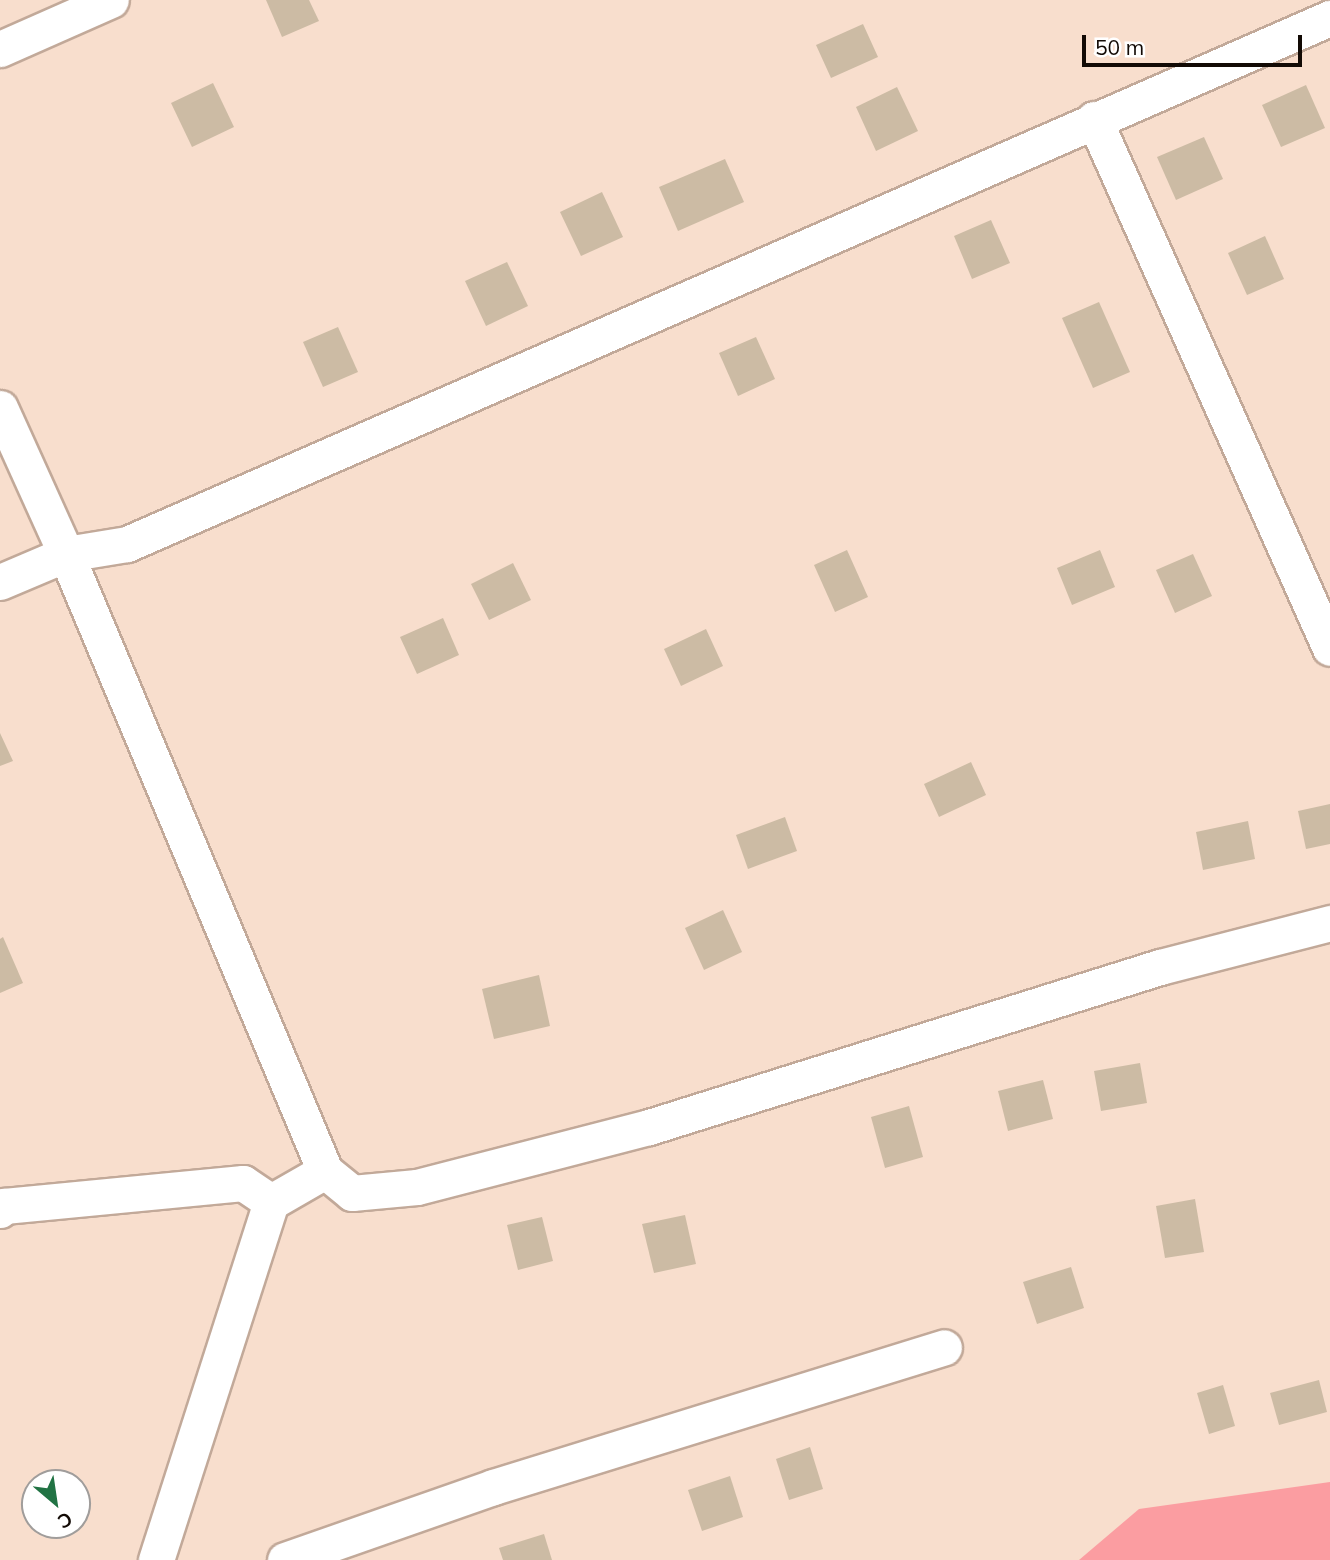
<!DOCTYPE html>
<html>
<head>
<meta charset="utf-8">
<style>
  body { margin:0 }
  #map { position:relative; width:1330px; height:1560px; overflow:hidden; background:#f8decd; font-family:Mulish,sans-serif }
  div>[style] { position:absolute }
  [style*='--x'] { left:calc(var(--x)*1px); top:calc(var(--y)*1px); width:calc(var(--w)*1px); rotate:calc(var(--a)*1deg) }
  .green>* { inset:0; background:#fb9da1 }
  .building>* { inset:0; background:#ccbba4 }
  .roads { filter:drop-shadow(2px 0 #c2a999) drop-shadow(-2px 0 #c2a999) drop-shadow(0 2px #c2a999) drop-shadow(0 -2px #c2a999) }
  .minor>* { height:35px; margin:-17.5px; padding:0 17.5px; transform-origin:17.5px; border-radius:17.5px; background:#fff }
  span { translate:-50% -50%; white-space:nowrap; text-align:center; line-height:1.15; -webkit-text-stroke:5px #fff; paint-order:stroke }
  .north { position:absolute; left:21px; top:1469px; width:70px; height:70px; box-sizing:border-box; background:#fff; border:2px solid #a09d9b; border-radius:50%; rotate:151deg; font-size:19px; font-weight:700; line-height:28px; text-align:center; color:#120a05 }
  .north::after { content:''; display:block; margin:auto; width:24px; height:32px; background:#217344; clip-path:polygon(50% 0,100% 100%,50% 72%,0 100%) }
  .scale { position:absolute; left:1082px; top:35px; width:220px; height:32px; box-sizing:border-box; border:4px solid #120a05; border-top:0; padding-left:9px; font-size:21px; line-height:24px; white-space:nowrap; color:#120a05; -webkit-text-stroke:5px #fff; paint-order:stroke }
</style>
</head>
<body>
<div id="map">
  <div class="green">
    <i style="clip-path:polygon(1330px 1482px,1330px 1560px,1079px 1560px,1139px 1509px)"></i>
  </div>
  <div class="building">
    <i style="clip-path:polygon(266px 0,309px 0,319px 21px,282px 37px)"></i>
    <i style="clip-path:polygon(863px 24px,878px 57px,831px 78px,816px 45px)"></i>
    <i style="clip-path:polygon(213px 83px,234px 127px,192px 147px,171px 103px)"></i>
    <i style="clip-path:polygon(1306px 85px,1325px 128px,1281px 147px,1262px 105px)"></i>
    <i style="clip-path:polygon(897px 87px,918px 131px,876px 151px,856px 107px)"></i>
    <i style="clip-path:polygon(1204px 137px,1223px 179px,1176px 200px,1157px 157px)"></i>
    <i style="clip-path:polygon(725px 159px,744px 202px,678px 231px,659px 187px)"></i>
    <i style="clip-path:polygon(602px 192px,623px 237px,581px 256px,560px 212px)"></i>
    <i style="clip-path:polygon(991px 220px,1010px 263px,972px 279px,954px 236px)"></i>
    <i style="clip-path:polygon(1265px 236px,1284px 279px,1247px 295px,1228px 253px)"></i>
    <i style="clip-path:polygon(507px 262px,528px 306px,486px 326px,465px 281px)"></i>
    <i style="clip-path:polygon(1099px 302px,1130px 372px,1093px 388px,1062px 318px)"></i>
    <i style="clip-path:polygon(338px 327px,358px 372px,323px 387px,303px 342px)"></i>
    <i style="clip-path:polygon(756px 337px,775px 379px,738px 396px,719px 353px)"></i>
    <i style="clip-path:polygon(847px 550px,868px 597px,835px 612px,814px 565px)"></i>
    <i style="clip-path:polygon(1100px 550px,1115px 587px,1072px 605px,1057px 568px)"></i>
    <i style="clip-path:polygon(1193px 554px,1212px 596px,1175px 613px,1156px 570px)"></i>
    <i style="clip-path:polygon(513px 563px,531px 600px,489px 620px,471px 584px)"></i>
    <i style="clip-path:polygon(443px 618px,459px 655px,417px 674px,400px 637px)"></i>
    <i style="clip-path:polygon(706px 629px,723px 666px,681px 686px,664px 649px)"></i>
    <i style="clip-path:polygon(0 733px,13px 761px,0 766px)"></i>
    <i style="clip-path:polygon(971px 762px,986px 795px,939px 817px,924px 784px)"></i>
    <i style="clip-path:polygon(1330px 804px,1330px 844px,1306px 849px,1298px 811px)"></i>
    <i style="clip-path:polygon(785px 817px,797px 851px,748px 869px,736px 835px)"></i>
    <i style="clip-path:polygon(1248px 821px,1255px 859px,1203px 870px,1196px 832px)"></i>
    <i style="clip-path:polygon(723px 910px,742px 952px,704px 970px,685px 928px)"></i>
    <i style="clip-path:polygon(3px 937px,23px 983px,0 993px,0 939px)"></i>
    <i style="clip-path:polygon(539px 975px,550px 1026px,494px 1039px,482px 989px)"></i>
    <i style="clip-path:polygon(1140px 1063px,1147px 1103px,1101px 1111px,1094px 1071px)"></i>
    <i style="clip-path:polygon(1043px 1080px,1053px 1119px,1008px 1131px,998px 1091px)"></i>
    <i style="clip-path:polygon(909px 1106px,923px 1157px,885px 1168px,871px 1117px)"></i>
    <i style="clip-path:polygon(1195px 1199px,1204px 1252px,1165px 1258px,1156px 1206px)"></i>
    <i style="clip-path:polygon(685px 1215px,696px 1264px,654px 1273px,642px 1224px)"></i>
    <i style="clip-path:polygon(542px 1217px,553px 1261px,518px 1270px,507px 1225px)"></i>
    <i style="clip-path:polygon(1071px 1267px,1084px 1308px,1037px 1324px,1023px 1282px)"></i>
    <i style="clip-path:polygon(1319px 1380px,1327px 1412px,1279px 1425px,1270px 1393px)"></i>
    <i style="clip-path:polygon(1223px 1385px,1235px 1426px,1209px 1434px,1197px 1393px)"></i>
    <i style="clip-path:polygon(810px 1447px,823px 1489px,789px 1500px,776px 1459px)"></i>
    <i style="clip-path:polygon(730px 1476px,743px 1517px,702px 1531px,688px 1490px)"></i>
    <i style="clip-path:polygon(544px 1534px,552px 1560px,503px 1560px,499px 1548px)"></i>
  </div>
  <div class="roads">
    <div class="minor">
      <i style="--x:0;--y:49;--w:121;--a:-23.8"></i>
      <i style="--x:1094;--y:119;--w:579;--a:65.96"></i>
      <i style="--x:0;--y:408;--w:160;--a:65.7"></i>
      <i style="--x:66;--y:554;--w:669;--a:67.23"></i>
      <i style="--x:325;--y:1171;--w:35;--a:39"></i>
      <i style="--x:352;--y:1193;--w:65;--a:-5.3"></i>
      <i style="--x:417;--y:1187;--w:240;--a:-14.5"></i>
      <i style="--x:649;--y:1127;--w:535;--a:-17.39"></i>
      <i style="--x:1160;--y:967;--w:176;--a:-14.5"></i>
      <i style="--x:0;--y:582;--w:72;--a:-23"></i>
      <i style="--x:66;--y:554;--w:62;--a:-9.3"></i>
      <i style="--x:127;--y:544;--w:1313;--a:-23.62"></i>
      <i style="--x:0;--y:1210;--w:6;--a:-45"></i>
      <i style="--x:4;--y:1206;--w:240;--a:-5.5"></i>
      <i style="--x:243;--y:1183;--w:34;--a:34"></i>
      <i style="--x:271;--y:1202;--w:62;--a:-29.9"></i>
      <i style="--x:156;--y:1560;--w:376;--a:-72.2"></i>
      <i style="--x:285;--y:1560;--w:220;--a:-19.3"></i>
      <i style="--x:493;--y:1487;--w:472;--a:-17.2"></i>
    </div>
  </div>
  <div class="north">С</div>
  <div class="scale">50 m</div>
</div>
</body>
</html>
